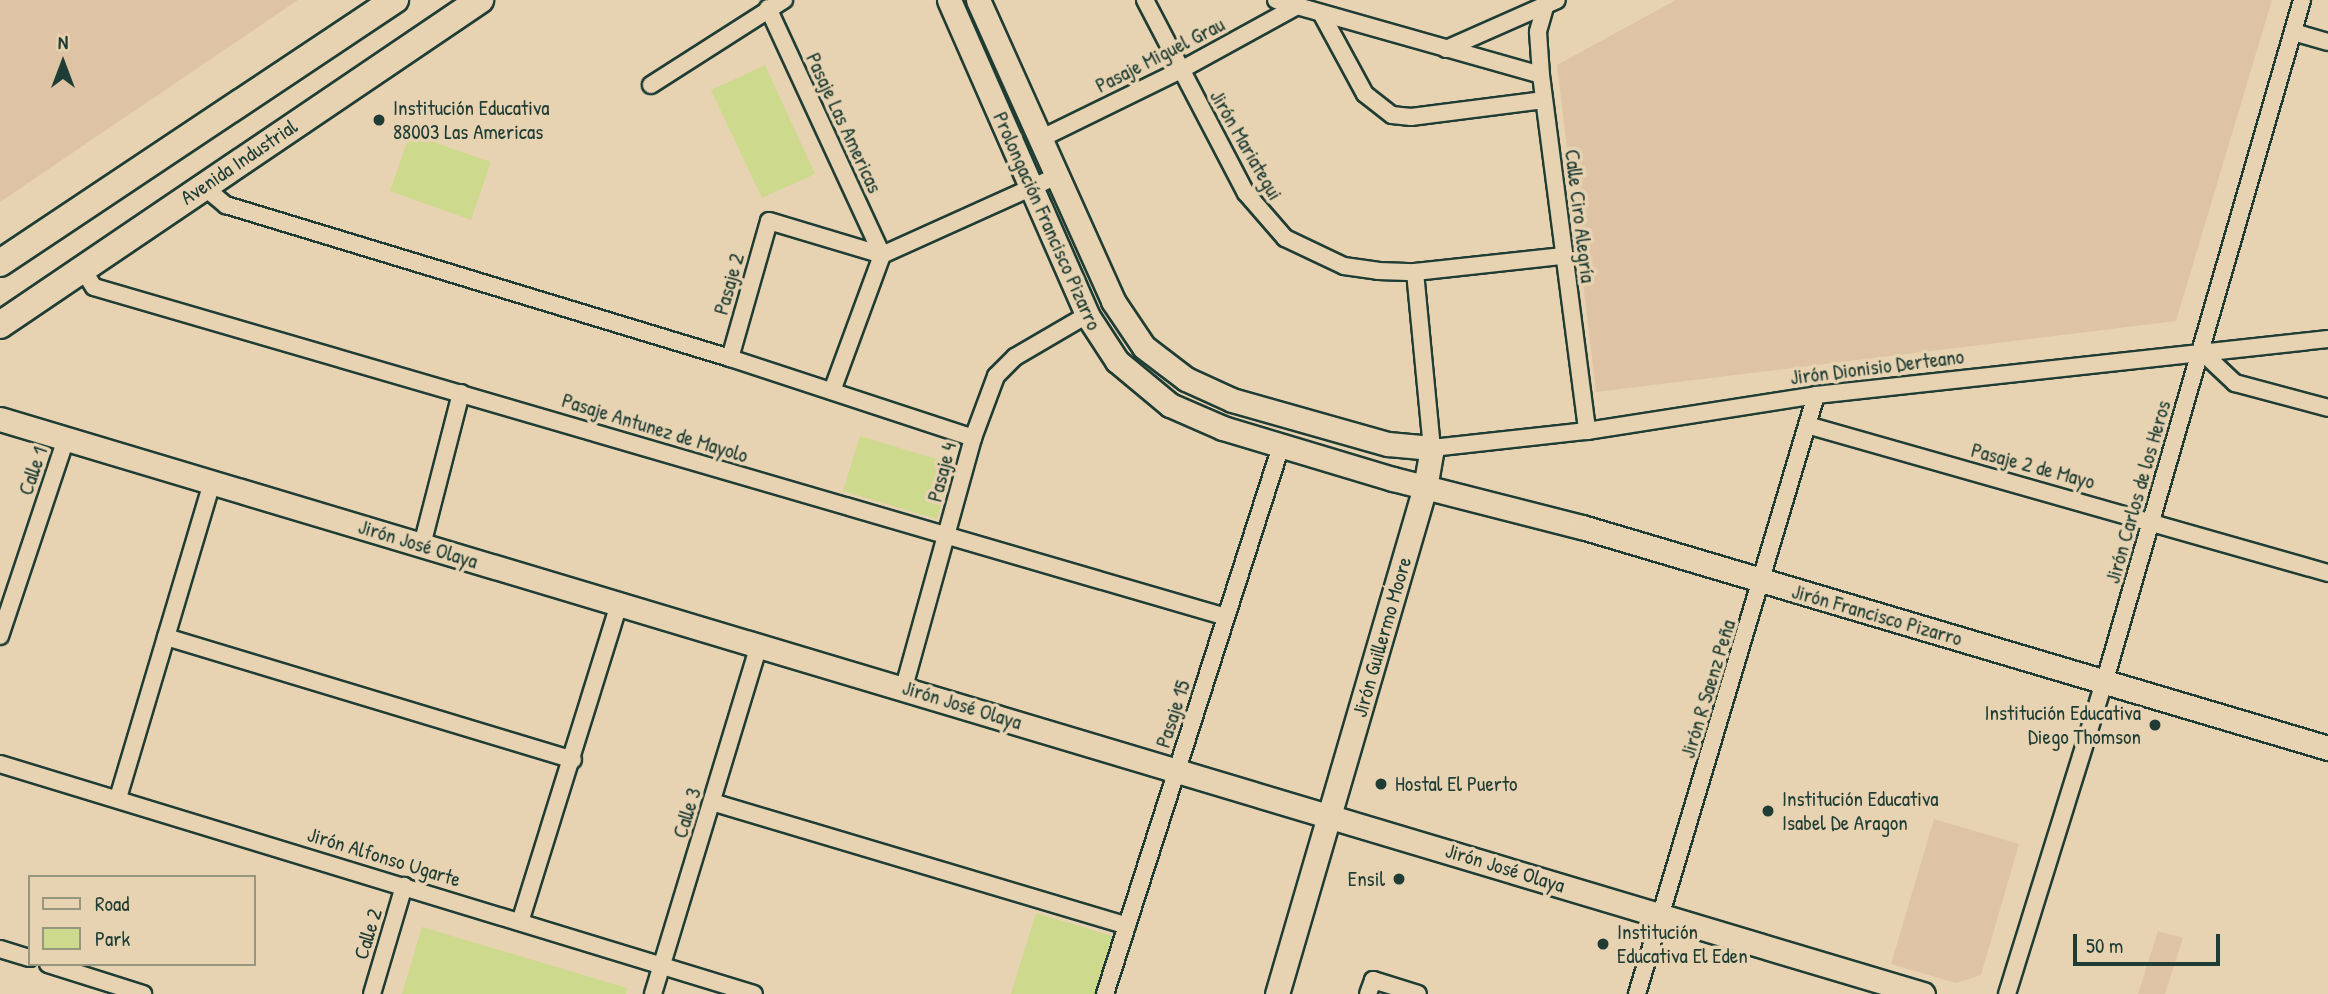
<!DOCTYPE html>
<html>
<head>
<meta charset="utf-8">
<style>
  body { margin:0 }
  #map { position:relative; width:2328px; height:994px; overflow:hidden; background:#e7d3b2; font-family:"Patrick Hand",sans-serif }
  div>[style] { position:absolute }
  [style*='--x'] { left:calc(var(--x)*1px); top:calc(var(--y)*1px); width:calc(var(--w)*1px); rotate:calc(var(--a)*1deg) }
  .built>* { inset:0; background:#dec4a4 }
  .green>* { inset:0; background:#cdd98c }
  .roads { filter:drop-shadow(2px 0 #1f3d34) drop-shadow(-2px 0 #1f3d34) drop-shadow(0 2px #1f3d34) drop-shadow(0 -2px #1f3d34) }
  .street>* { height:16px; margin:-8px; padding:0 8px; transform-origin:8px; border-radius:8px; background:#e7d3b2 }
  .secondary>* { height:23px; margin:-11.5px; padding:0 11.5px; transform-origin:11.5px; border-radius:11.5px; background:#e7d3b2 }
  .primary>* { height:26px; margin:-13px; padding:0 13px; transform-origin:13px; border-radius:13px; background:#e7d3b2 }
  .dots>* { width:19px; height:19px; translate:-50% -50%; box-sizing:border-box; border:4px solid #e7d3b2; border-radius:50% }
  span { translate:-50% -50%; white-space:nowrap; text-align:center; line-height:1.15; -webkit-text-stroke:7px #e7d3b2; paint-order:stroke }
  .street-label { font-size:21px; color:#1f3d34 }
  .poi-label { font-size:21px; color:#1f3d34 }
  .left { translate:0 -50%; text-align:left }
  .right { translate:-100% -50%; text-align:right }
  .legend { position:absolute; left:28px; top:875px; width:228px; height:91px; box-sizing:border-box; background:#e7d3b2; border:2px solid #979780; margin:0; padding:9px 12px; list-style:none; font-size:21px; color:#1f3d34 }
  .legend li { display:flex; align-items:center; gap:14px; height:35px }
  .legend b { width:35px; border:2px solid #979780 }
  .north { position:absolute; left:28px; top:28px; width:70px; height:70px; -webkit-text-stroke:5px #e7d3b2; paint-order:stroke; rotate:0deg; font-size:19px; font-weight:700; line-height:28px; text-align:center; color:#1f3d34 }
  .north::after { content:''; display:block; margin:auto; width:24px; height:32px; background:#1f3d34; clip-path:polygon(50% 0,100% 100%,50% 72%,0 100%) }
  .scale { position:absolute; left:2073px; top:934px; width:147px; height:32px; box-sizing:border-box; border:4px solid #1f3d34; border-top:0; padding-left:9px; font-size:21px; line-height:24px; white-space:nowrap; color:#1f3d34; -webkit-text-stroke:5px #e7d3b2; paint-order:stroke }
</style>
</head>
<body>
<div id="map">
  <div class="built">
    <i style="clip-path:polygon(0 0,298px 0,0 202px)"></i>
    <i style="clip-path:polygon(1676px 0,2272px 0,2176px 321px,1596px 392px,1557px 65px)"></i>
    <i style="clip-path:polygon(1934px 819px,2019px 844px,1981px 975px,1956px 983px,1891px 964px)"></i>
    <i style="clip-path:polygon(2158px 931px,2183px 938px,2165px 994px,2138px 994px)"></i>
  </div>
  <div class="green">
    <i style="clip-path:polygon(765px 65px,815px 174px,762px 198px,711px 90px)"></i>
    <i style="clip-path:polygon(410px 134px,491px 162px,471px 220px,390px 191px)"></i>
    <i style="clip-path:polygon(860px 436px,953px 464px,937px 519px,843px 491px)"></i>
    <i style="clip-path:polygon(1036px 913px,1119px 938px,1102px 994px,1011px 994px)"></i>
    <i style="clip-path:polygon(422px 927px,627px 988px,626px 994px,402px 994px)"></i>
  </div>
  <div class="roads">
    <div class="street">
      <i style="--x:1145;--y:0;--w:218;--a:62.4"></i>
      <i style="--x:1246;--y:193;--w:60;--a:49.1"></i>
      <i style="--x:1285;--y:238;--w:65;--a:25.4"></i>
      <i style="--x:1344;--y:266;--w:34;--a:8"></i>
      <i style="--x:1378;--y:271;--w:37;--a:2"></i>
      <i style="--x:1415;--y:272;--w:149;--a:-6.2"></i>
      <i style="--x:1276;--y:0;--w:275;--a:15.8"></i>
      <i style="--x:1545;--y:7;--w:26;--a:106"></i>
      <i style="--x:1538;--y:32;--w:43;--a:86"></i>
      <i style="--x:1541;--y:75;--w:359;--a:82.6"></i>
      <i style="--x:768;--y:8;--w:272;--a:65.2"></i>
      <i style="--x:1321;--y:13;--w:92;--a:61.5"></i>
      <i style="--x:1365;--y:94;--w:34;--a:38"></i>
      <i style="--x:1392;--y:115;--w:19;--a:6"></i>
      <i style="--x:1411;--y:117;--w:134;--a:-7.3"></i>
      <i style="--x:2293;--y:32;--w:36;--a:16"></i>
      <i style="--x:1446;--y:49;--w:121;--a:-23.8"></i>
      <i style="--x:651;--y:85;--w:158;--a:-32.6"></i>
      <i style="--x:1040;--y:139;--w:155;--a:-26.1"></i>
      <i style="--x:1179;--y:71;--w:135;--a:-28.8"></i>
      <i style="--x:203;--y:186;--w:30;--a:40"></i>
      <i style="--x:226;--y:205;--w:527;--a:16.89"></i>
      <i style="--x:730;--y:358;--w:256;--a:18.2"></i>
      <i style="--x:82;--y:268;--w:22;--a:58"></i>
      <i style="--x:94;--y:287;--w:1179;--a:16.25"></i>
      <i style="--x:1415;--y:272;--w:177;--a:84.5"></i>
      <i style="--x:1432;--y:448;--w:156;--a:-6.3"></i>
      <i style="--x:1587;--y:431;--w:232;--a:-8.9"></i>
      <i style="--x:1816;--y:395;--w:515;--a:-6.24"></i>
      <i style="--x:2201;--y:351;--w:47;--a:43.3"></i>
      <i style="--x:2235;--y:383;--w:96;--a:15"></i>
      <i style="--x:730;--y:358;--w:142;--a:-74.1"></i>
      <i style="--x:769;--y:221;--w:118;--a:16.7"></i>
      <i style="--x:832;--y:391;--w:145;--a:-69.8"></i>
      <i style="--x:882;--y:255;--w:192;--a:-24.3"></i>
      <i style="--x:1807;--y:425;--w:542;--a:15.86"></i>
      <i style="--x:422;--y:545;--w:157;--a:-75.6"></i>
      <i style="--x:0;--y:636;--w:208;--a:-71.5"></i>
      <i style="--x:166;--y:637;--w:425;--a:16.8"></i>
      <i style="--x:904;--y:687;--w:258;--a:-74.5"></i>
      <i style="--x:973;--y:438;--w:66;--a:-69.6"></i>
      <i style="--x:996;--y:376;--w:27;--a:-45"></i>
      <i style="--x:1015;--y:357;--w:83;--a:-30.3"></i>
      <i style="--x:0;--y:764;--w:788;--a:16.96"></i>
      <i style="--x:118;--y:798;--w:330;--a:-73.4"></i>
      <i style="--x:712;--y:802;--w:433;--a:16.6"></i>
      <i style="--x:520;--y:922;--w:330;--a:-72.7"></i>
      <i style="--x:0;--y:949;--w:31;--a:17"></i>
      <i style="--x:48;--y:964;--w:100;--a:17.5"></i>
      <i style="--x:372;--y:994;--w:113;--a:-73.5"></i>
      <i style="--x:653;--y:994;--w:365;--a:-73.1"></i>
      <i style="--x:1105;--y:994;--w:576;--a:-72.19"></i>
      <i style="--x:1368;--y:994;--w:15;--a:-70"></i>
      <i style="--x:1373;--y:980;--w:47;--a:17.3"></i>
      <i style="--x:1637;--y:994;--w:625;--a:-73.36"></i>
      <i style="--x:2007;--y:994;--w:329;--a:-72.7"></i>
      <i style="--x:2105;--y:680;--w:708;--a:-73.84"></i>
    </div>
    <div class="secondary">
      <i style="--x:949;--y:0;--w:344;--a:66.3"></i>
      <i style="--x:1087;--y:315;--w:55;--a:56.9"></i>
      <i style="--x:1117;--y:361;--w:69;--a:39.7"></i>
      <i style="--x:1170;--y:405;--w:58;--a:23.5"></i>
      <i style="--x:1223;--y:428;--w:177;--a:16.7"></i>
      <i style="--x:1393;--y:479;--w:195;--a:14.3"></i>
      <i style="--x:1582;--y:527;--w:778;--a:16.5"></i>
      <i style="--x:978;--y:0;--w:330;--a:65.8"></i>
      <i style="--x:1113;--y:301;--w:55;--a:56"></i>
      <i style="--x:1144;--y:347;--w:53;--a:37.3"></i>
      <i style="--x:1186;--y:379;--w:51;--a:24.5"></i>
      <i style="--x:1232;--y:400;--w:162;--a:15.8"></i>
      <i style="--x:1388;--y:444;--w:44;--a:5.2"></i>
      <i style="--x:1432;--y:448;--w:40;--a:100"></i>
      <i style="--x:1425;--y:487;--w:528;--a:106.27"></i>
      <i style="--x:0;--y:419;--w:2007;--a:16.65"></i>
    </div>
    <div class="primary">
      <i style="--x:0;--y:263;--w:475;--a:-33.7"></i>
      <i style="--x:0;--y:325;--w:580;--a:-34.1"></i>
    </div>
  </div>
  <div class="dots">
    <i style="left:379px;top:120px;background:#1f3d34"></i>
    <i style="left:2155px;top:725px;background:#1f3d34"></i>
    <i style="left:1381px;top:784px;background:#1f3d34"></i>
    <i style="left:1768px;top:811px;background:#1f3d34"></i>
    <i style="left:1399px;top:879px;background:#1f3d34"></i>
    <i style="left:1603px;top:944px;background:#1f3d34"></i>
  </div>
  <div class="street-label">
    <span style="left:1160px;top:55px;rotate:-27deg">Pasaje Miguel Grau</span>
    <span style="left:844px;top:123px;rotate:65deg">Pasaje Las Americas</span>
    <span style="left:1246px;top:145px;rotate:60deg">Jirón Mariategui</span>
    <span style="left:239px;top:162px;rotate:-34deg">Avenida Industrial</span>
    <span style="left:1580px;top:216px;rotate:83deg">Calle Ciro Alegría</span>
    <span style="left:1047px;top:221px;rotate:66deg">Prolongación Francisco Pizarro</span>
    <span style="left:729px;top:284px;rotate:-74deg">Pasaje 2</span>
    <span style="left:1877px;top:367px;rotate:-7deg">Jirón Dionisio Derteano</span>
    <span style="left:655px;top:428px;rotate:17deg">Pasaje Antunez de Mayolo</span>
    <span style="left:2033px;top:466px;rotate:15deg">Pasaje 2 de Mayo</span>
    <span style="left:33px;top:471px;rotate:-71deg">Calle 1</span>
    <span style="left:942px;top:472px;rotate:-75deg">Pasaje 4</span>
    <span style="left:2138px;top:492px;rotate:-74deg">Jirón Carlos de los Heros</span>
    <span style="left:418px;top:544px;rotate:17deg">Jirón José Olaya</span>
    <span style="left:1877px;top:615px;rotate:16deg">Jirón Francisco Pizarro</span>
    <span style="left:1382px;top:637px;rotate:-74deg">Jirón Guillermo Moore</span>
    <span style="left:1708px;top:689px;rotate:-73deg">Jirón R Saenz Peña</span>
    <span style="left:962px;top:705px;rotate:17deg">Jirón José Olaya</span>
    <span style="left:1173px;top:714px;rotate:-72deg">Pasaje 15</span>
    <span style="left:687px;top:813px;rotate:-73deg">Calle 3</span>
    <span style="left:384px;top:857px;rotate:17deg">Jirón Alfonso Ugarte</span>
    <span style="left:1505px;top:868px;rotate:17deg">Jirón José Olaya</span>
    <span style="left:368px;top:934px;rotate:-73deg">Calle 2</span>
  </div>
  <div class="poi-label">
    <span class="left" style="left:393px;top:120px">Institución Educativa<br>88003 Las Americas</span>
    <span class="right" style="left:2141px;top:725px">Institución Educativa<br>Diego Thomson</span>
    <span class="left" style="left:1395px;top:784px">Hostal El Puerto</span>
    <span class="left" style="left:1782px;top:811px">Institución Educativa<br>Isabel De Aragon</span>
    <span class="right" style="left:1385px;top:879px">Ensil</span>
    <span class="left" style="left:1617px;top:944px">Institución<br>Educativa El Eden</span>
  </div>
  <ul class="legend">
  <li><b style="height:9px;background:#e7d3b2"></b>Road</li>
  <li><b style="height:19px;background:#cdd98c"></b>Park</li>
  </ul>
  <div class="north">N</div>
  <div class="scale">50 m</div>
</div>
</body>
</html>
